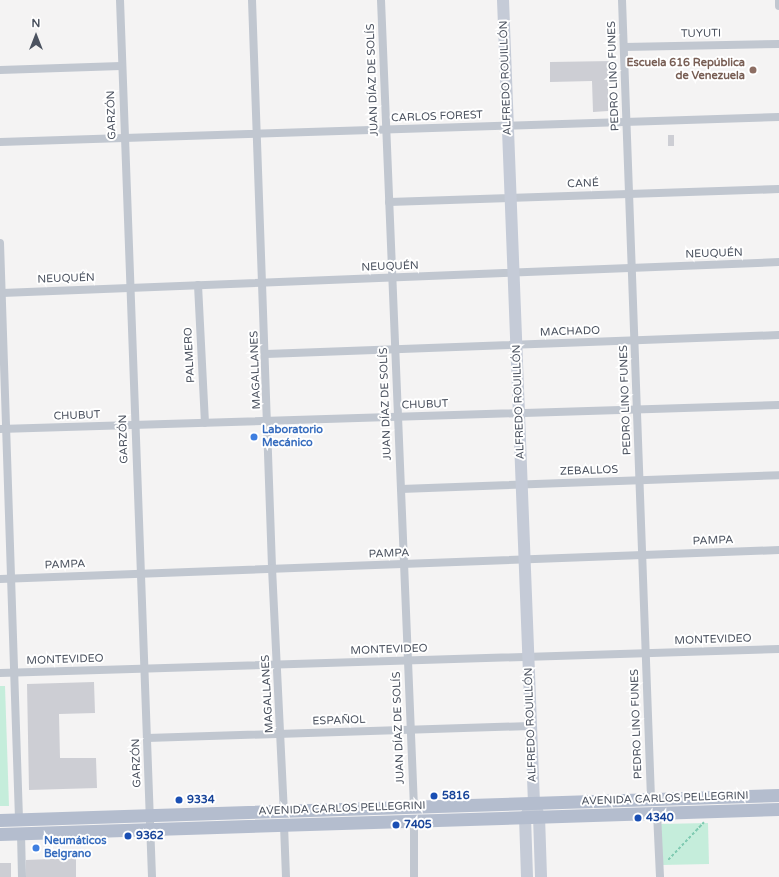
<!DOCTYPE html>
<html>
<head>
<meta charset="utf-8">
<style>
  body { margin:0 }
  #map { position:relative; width:779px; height:877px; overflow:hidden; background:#f4f3f3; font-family:"Varela Round",sans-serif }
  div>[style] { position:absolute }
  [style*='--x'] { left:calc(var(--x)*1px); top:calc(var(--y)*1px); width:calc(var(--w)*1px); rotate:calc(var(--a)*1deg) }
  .green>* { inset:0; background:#c5eddb }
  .building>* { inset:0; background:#cdced4 }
  .path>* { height:1.5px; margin-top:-0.75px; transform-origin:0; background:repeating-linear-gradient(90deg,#7fcab1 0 3px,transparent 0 5px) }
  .street>* { height:8px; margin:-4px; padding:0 4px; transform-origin:4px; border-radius:4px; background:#c1c7d0 }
  .secondary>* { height:12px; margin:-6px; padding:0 6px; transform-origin:6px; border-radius:6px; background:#c5cbd7 }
  .primary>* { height:13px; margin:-6.5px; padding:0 6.5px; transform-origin:6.5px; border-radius:6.5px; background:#b4bdce }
  .dots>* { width:11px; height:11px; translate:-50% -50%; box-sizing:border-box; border:2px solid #fff; border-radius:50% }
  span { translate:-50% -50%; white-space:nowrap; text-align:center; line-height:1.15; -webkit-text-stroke:4px #fff; paint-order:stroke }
  .street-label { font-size:11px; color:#4b525f }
  .education-label { font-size:11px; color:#785e54; font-weight:700 }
  .right { translate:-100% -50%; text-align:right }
  .shop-label { font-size:11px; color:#366cbe; font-weight:700 }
  .left { translate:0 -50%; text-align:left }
  .transit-label { font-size:11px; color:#164399; font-weight:700 }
  .north { position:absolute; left:16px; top:16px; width:40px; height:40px; -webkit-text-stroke:3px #fff; paint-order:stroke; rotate:0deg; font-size:11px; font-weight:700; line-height:16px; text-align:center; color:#4b525f }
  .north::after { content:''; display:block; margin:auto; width:14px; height:18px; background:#4b525f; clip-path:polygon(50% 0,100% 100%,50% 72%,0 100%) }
</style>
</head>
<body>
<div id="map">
  <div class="green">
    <i style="clip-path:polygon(0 686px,5px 686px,9px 806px,0 806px)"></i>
    <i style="clip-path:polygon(708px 823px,709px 864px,662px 865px,661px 824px)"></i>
  </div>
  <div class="building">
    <i style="clip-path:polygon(613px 61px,613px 81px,608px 81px,608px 111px,593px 112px,592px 81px,550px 82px,550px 62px)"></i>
    <i style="clip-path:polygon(668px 135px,674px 135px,674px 146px,668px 146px)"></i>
    <i style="clip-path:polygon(94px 682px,95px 713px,59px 714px,60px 758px,96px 758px,97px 788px,29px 790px,27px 684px)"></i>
    <i style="clip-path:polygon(76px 858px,76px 877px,26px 877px,26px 860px)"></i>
    <i style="clip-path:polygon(0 863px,11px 863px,11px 877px,0 877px)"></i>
  </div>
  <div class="path">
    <i style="--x:668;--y:860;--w:52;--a:-46.5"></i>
  </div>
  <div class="street">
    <i style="--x:120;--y:0;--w:878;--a:87.91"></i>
    <i style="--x:252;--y:0;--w:568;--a:87.98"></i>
    <i style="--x:272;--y:568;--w:243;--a:87.2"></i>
    <i style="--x:381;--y:0;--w:808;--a:87.66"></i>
    <i style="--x:622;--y:0;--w:800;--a:87.92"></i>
    <i style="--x:779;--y:0;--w:6;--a:90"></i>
    <i style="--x:624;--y:47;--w:155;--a:-1.1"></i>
    <i style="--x:0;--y:70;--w:121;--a:-1.9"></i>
    <i style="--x:0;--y:142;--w:779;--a:-1.84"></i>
    <i style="--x:389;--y:202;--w:390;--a:-1.9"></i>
    <i style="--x:0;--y:243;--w:577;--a:88.11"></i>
    <i style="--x:198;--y:285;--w:138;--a:87.1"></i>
    <i style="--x:2;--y:293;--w:778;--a:-2.28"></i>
    <i style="--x:266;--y:354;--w:513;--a:-2.12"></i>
    <i style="--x:0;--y:429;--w:779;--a:-1.76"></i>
    <i style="--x:401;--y:489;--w:378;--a:-2.1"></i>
    <i style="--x:0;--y:579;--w:780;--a:-2.13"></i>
    <i style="--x:0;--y:673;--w:779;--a:-1.76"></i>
    <i style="--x:147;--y:738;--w:384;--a:-1.8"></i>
    <i style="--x:657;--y:813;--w:64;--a:87.3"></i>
    <i style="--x:414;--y:820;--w:57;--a:90"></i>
    <i style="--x:284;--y:825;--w:52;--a:87.8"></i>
    <i style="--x:21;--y:833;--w:44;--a:88.7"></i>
  </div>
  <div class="secondary">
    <i style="--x:503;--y:0;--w:804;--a:87.79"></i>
    <i style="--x:534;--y:803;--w:14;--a:69"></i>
    <i style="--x:539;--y:816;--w:61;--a:88.1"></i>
    <i style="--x:527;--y:877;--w:60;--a:-91.9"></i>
    <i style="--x:525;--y:817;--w:9;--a:-58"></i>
  </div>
  <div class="primary">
    <i style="--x:0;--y:820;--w:779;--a:-1.84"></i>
    <i style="--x:0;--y:834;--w:779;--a:-1.84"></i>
  </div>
  <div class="dots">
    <i style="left:753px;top:70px;background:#8d6e63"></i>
    <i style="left:254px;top:437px;background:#3f7fe0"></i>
    <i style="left:434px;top:796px;background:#1a4fb4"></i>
    <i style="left:179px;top:800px;background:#1a4fb4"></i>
    <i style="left:638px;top:818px;background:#1a4fb4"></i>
    <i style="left:396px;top:825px;background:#1a4fb4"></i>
    <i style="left:128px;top:836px;background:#1a4fb4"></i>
    <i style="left:36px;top:848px;background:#3f7fe0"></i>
  </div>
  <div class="street-label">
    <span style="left:701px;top:34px;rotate:-1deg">TUYUTI</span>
    <span style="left:614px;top:76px;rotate:-92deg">PEDRO LINO FUNES</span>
    <span style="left:506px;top:78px;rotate:-92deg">ALFREDO ROUILLÓN</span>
    <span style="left:373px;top:80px;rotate:-92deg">JUAN DÍAZ DE SOLÍS</span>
    <span style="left:112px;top:115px;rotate:-92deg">GARZÓN</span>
    <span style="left:437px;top:117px;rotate:-2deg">CARLOS FOREST</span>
    <span style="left:583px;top:184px;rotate:-2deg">CANÉ</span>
    <span style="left:714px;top:254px;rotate:-2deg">NEUQUÉN</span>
    <span style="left:390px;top:267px;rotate:-2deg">NEUQUÉN</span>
    <span style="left:66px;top:279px;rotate:-2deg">NEUQUÉN</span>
    <span style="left:570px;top:332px;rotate:-2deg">MACHADO</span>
    <span style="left:190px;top:355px;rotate:-93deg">PALMERO</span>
    <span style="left:256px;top:370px;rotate:-92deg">MAGALLANES</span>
    <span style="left:626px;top:400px;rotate:-92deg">PEDRO LINO FUNES</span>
    <span style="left:519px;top:402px;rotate:-92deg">ALFREDO ROUILLÓN</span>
    <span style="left:386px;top:404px;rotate:-92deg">JUAN DÍAZ DE SOLÍS</span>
    <span style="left:425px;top:405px;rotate:-2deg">CHUBUT</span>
    <span style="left:77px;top:416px;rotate:-2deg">CHUBUT</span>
    <span style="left:124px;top:439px;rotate:-92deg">GARZÓN</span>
    <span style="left:589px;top:471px;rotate:-2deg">ZEBALLOS</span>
    <span style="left:713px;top:541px;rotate:-2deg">PAMPA</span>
    <span style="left:389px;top:554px;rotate:-2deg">PAMPA</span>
    <span style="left:65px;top:565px;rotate:-2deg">PAMPA</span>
    <span style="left:713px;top:640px;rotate:-2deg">MONTEVIDEO</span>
    <span style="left:389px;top:650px;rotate:-2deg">MONTEVIDEO</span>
    <span style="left:65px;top:660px;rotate:-2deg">MONTEVIDEO</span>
    <span style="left:268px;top:694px;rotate:-93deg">MAGALLANES</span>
    <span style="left:339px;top:721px;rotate:-2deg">ESPAÑOL</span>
    <span style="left:637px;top:724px;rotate:-92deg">PEDRO LINO FUNES</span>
    <span style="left:531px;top:725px;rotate:-92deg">ALFREDO ROUILLÓN</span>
    <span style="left:399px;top:728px;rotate:-92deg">JUAN DÍAZ DE SOLÍS</span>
    <span style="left:137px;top:763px;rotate:-92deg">GARZÓN</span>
    <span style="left:665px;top:799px;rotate:-2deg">AVENIDA CARLOS PELLEGRINI</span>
    <span style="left:342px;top:809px;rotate:-2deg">AVENIDA CARLOS PELLEGRINI</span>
  </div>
  <div class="education-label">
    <span class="right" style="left:745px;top:70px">Escuela 616 República<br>de Venezuela</span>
  </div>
  <div class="shop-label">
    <span class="left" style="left:262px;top:437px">Laboratorio<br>Mecánico</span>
    <span class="left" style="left:44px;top:848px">Neumáticos<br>Belgrano</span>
  </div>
  <div class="transit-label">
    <span class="left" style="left:442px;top:796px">5816</span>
    <span class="left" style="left:187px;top:800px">9334</span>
    <span class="left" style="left:646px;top:818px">4340</span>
    <span class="left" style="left:404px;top:825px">7405</span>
    <span class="left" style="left:136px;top:836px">9362</span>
  </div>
  <div class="north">N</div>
</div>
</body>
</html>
